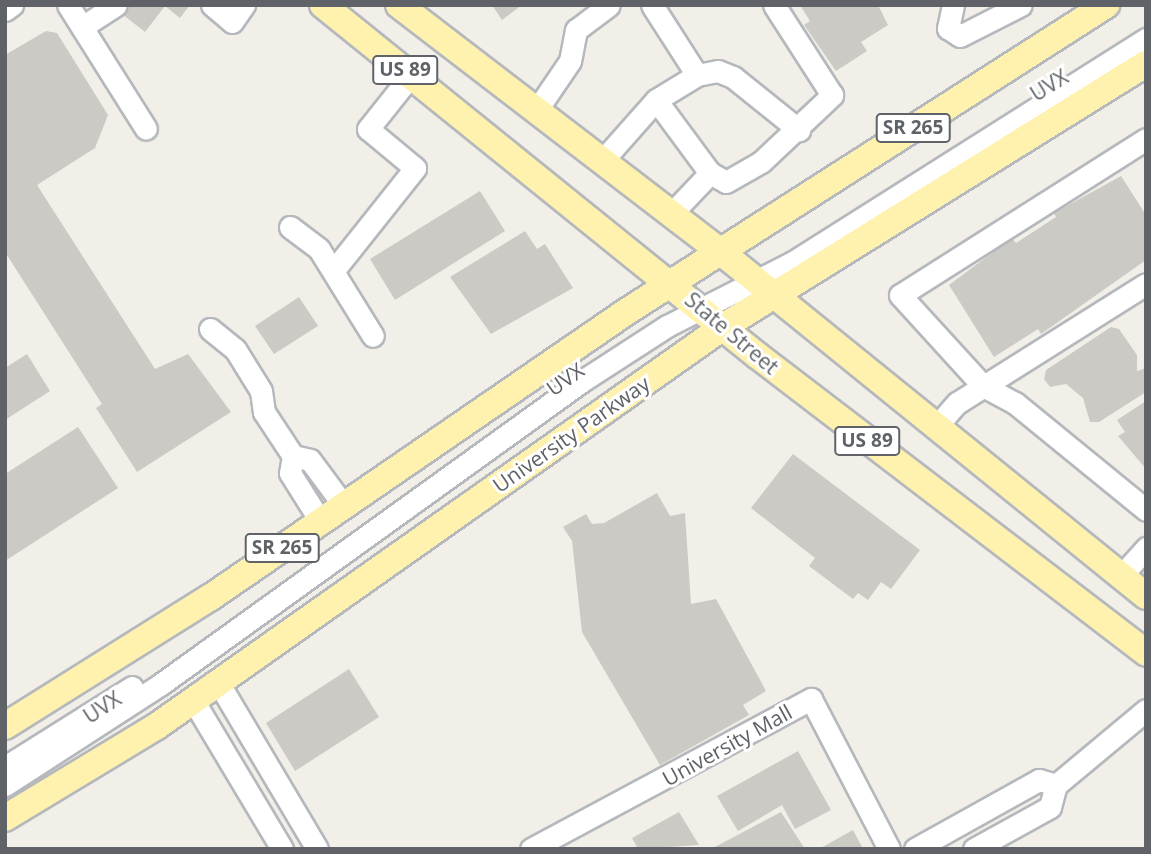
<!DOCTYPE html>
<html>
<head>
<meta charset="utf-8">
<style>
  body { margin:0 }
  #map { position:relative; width:1151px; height:854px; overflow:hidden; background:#f1efe8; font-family:"Open Sans",sans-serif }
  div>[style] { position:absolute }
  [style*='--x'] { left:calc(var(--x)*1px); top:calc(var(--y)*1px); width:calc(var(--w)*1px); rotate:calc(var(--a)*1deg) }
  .building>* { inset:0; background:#cccac5 }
  .roads { filter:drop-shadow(2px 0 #b5b8bc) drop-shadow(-2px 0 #b5b8bc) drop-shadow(0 2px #b5b8bc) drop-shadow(0 -2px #b5b8bc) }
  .minor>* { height:21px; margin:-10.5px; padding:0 10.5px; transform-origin:10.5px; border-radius:10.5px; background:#fff }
  .major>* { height:26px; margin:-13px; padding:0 13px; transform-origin:13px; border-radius:13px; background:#fff2af }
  span { translate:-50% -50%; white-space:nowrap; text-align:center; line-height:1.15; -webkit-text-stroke:6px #fff; paint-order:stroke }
  .shield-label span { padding:2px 5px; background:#fff; border:2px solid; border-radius:5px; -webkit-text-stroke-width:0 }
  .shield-label { font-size:19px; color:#5f6368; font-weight:700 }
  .street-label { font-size:21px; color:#5f6368 }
  .frame { position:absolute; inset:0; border:7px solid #5f6368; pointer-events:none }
</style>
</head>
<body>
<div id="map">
  <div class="building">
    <i style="clip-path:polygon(129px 5px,190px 5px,180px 18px,165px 6px,145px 32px,122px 14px)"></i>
    <i style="clip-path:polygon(492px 5px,522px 5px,502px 20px)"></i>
    <i style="clip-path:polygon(800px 5px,878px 5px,888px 25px,861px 42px,867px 51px,836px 71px,804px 25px,810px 21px)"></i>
    <i style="clip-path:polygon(46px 31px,57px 33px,108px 115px,95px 148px,37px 185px,155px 369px,188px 354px,231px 412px,137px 472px,96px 408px,102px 404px,5px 252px,5px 55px)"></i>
    <i style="clip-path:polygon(1121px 176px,1146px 215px,1146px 260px,1041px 334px,1038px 329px,994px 357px,949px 285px,1012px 238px,1016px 243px,1056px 217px,1054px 213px)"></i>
    <i style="clip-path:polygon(480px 191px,505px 231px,395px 300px,370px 259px)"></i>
    <i style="clip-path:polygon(525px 231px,537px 249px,545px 244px,573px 288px,491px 334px,450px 277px)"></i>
    <i style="clip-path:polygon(299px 297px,318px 326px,274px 354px,255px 326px)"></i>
    <i style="clip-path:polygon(1111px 327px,1119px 329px,1137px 355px,1137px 371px,1146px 368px,1146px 392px,1099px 422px,1090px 422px,1083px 398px,1066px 384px,1050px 387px,1044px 379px,1046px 370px)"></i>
    <i style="clip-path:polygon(27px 354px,50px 391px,5px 420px,5px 368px)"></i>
    <i style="clip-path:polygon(1146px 401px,1146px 469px,1118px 436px,1125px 432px,1117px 420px)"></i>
    <i style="clip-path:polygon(78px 427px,118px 488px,5px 561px,5px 474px)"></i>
    <i style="clip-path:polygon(793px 454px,920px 550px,891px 589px,881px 582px,868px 600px,858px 593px,853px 599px,809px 566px,815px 558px,751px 508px)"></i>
    <i style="clip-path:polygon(657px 493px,670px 516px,685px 513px,691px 604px,716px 599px,766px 691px,743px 705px,749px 715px,660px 765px,582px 632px,572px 541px,563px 527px,586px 514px,592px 524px,604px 523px)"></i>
    <i style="clip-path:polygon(349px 669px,379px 717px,295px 771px,266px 723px)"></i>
    <i style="clip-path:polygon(798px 751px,831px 810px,795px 829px,782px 805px,738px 831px,717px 796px)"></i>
    <i style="clip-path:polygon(679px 812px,699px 845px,638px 849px,632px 838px)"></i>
    <i style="clip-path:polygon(781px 812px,805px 849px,711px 849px)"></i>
    <i style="clip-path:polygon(853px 830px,863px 849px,819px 849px)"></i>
  </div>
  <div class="roads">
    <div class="minor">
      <i style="--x:68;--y:5;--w:146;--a:57.8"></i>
      <i style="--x:212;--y:5;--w:26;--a:40"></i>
      <i style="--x:232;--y:22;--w:21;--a:-55"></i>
      <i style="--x:652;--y:5;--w:83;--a:57.3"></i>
      <i style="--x:697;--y:75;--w:48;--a:148.6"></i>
      <i style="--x:953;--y:5;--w:24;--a:102"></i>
      <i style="--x:948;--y:28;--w:14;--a:34"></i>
      <i style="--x:960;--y:36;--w:68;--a:-26.9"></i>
      <i style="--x:5;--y:10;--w:9;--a:-36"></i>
      <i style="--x:82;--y:27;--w:40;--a:-32.9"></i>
      <i style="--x:697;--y:75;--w:21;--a:-11"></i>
      <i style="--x:718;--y:71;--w:16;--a:22"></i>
      <i style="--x:733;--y:77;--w:85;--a:38.8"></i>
      <i style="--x:536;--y:111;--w:60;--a:-55.8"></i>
      <i style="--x:570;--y:61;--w:32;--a:-79"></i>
      <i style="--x:576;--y:30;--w:41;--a:-37.1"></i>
      <i style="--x:1146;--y:139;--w:291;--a:147.6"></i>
      <i style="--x:900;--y:295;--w:123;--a:47.6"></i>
      <i style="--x:983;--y:386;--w:36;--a:28"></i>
      <i style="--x:1015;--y:403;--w:169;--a:39.2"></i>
      <i style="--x:602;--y:161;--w:81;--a:-48.5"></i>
      <i style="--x:656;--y:100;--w:91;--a:53.5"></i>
      <i style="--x:671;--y:214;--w:57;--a:-46.4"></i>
      <i style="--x:710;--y:173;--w:18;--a:29"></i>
      <i style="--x:726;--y:182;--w:40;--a:-29.7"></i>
      <i style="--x:761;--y:162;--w:98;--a:-43.3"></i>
      <i style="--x:832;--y:95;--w:107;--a:-122.8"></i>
      <i style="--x:290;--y:227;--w:36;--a:37"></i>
      <i style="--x:319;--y:249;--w:102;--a:58.2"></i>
      <i style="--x:334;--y:270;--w:130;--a:-51.5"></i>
      <i style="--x:415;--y:168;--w:61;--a:-140.3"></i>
      <i style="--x:368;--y:129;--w:69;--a:-51.5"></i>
      <i style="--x:210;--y:329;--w:32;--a:39"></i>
      <i style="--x:235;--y:349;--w:49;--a:58.2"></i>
      <i style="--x:261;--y:391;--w:21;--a:82"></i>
      <i style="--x:264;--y:412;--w:53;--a:56.6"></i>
      <i style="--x:293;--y:456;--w:17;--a:100"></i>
      <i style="--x:290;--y:473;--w:58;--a:57.7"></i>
      <i style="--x:935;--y:428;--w:33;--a:-49"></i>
      <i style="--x:957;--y:403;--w:223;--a:-32.2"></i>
      <i style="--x:293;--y:456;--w:17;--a:13"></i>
      <i style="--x:310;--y:460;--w:57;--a:53.5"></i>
      <i style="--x:1121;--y:576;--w:38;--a:-48"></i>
      <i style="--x:218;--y:682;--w:194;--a:59.3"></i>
      <i style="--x:193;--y:700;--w:174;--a:59.1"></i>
      <i style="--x:5;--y:767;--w:150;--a:-32.2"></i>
      <i style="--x:5;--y:785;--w:186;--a:-32.9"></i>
      <i style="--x:161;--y:684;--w:519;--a:-35.74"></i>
      <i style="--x:582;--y:381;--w:101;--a:-32.9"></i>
      <i style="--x:667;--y:326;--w:141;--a:-26.9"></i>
      <i style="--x:793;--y:262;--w:418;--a:-32.3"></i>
      <i style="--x:531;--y:849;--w:318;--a:-28.2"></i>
      <i style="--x:811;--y:699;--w:169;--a:62.5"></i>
      <i style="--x:915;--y:849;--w:142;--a:-29.1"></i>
      <i style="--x:1039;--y:780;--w:18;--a:16"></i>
      <i style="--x:1056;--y:785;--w:117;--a:-39.8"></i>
      <i style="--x:974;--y:849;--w:87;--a:-28.9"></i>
      <i style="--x:1050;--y:807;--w:23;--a:-75"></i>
    </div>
    <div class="major">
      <i style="--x:323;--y:5;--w:559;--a:38.9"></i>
      <i style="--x:758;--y:356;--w:489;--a:37.4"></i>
      <i style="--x:399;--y:5;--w:406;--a:37.5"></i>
      <i style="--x:721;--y:252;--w:547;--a:38.99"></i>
      <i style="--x:5;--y:726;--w:243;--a:-32.1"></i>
      <i style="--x:211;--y:597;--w:503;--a:-34.48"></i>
      <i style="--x:626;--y:312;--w:570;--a:-32.6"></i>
      <i style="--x:5;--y:818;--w:178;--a:-31.2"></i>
      <i style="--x:157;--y:726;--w:693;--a:-35.18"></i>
      <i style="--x:723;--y:327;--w:498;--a:-31.9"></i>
    </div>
  </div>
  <div class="shield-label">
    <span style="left:405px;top:70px">US 89</span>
    <span style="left:913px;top:128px">SR 265</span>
    <span style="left:867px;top:441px">US 89</span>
    <span style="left:282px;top:548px">SR 265</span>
  </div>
  <div class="street-label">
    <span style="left:1049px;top:85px;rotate:-32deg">UVX</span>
    <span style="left:732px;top:333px;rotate:40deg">State Street</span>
    <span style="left:565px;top:379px;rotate:-35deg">UVX</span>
    <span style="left:571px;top:434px;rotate:-35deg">University Parkway</span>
    <span style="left:102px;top:707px;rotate:-33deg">UVX</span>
    <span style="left:727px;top:745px;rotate:-29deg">University Mall</span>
  </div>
  <div class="frame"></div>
</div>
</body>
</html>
